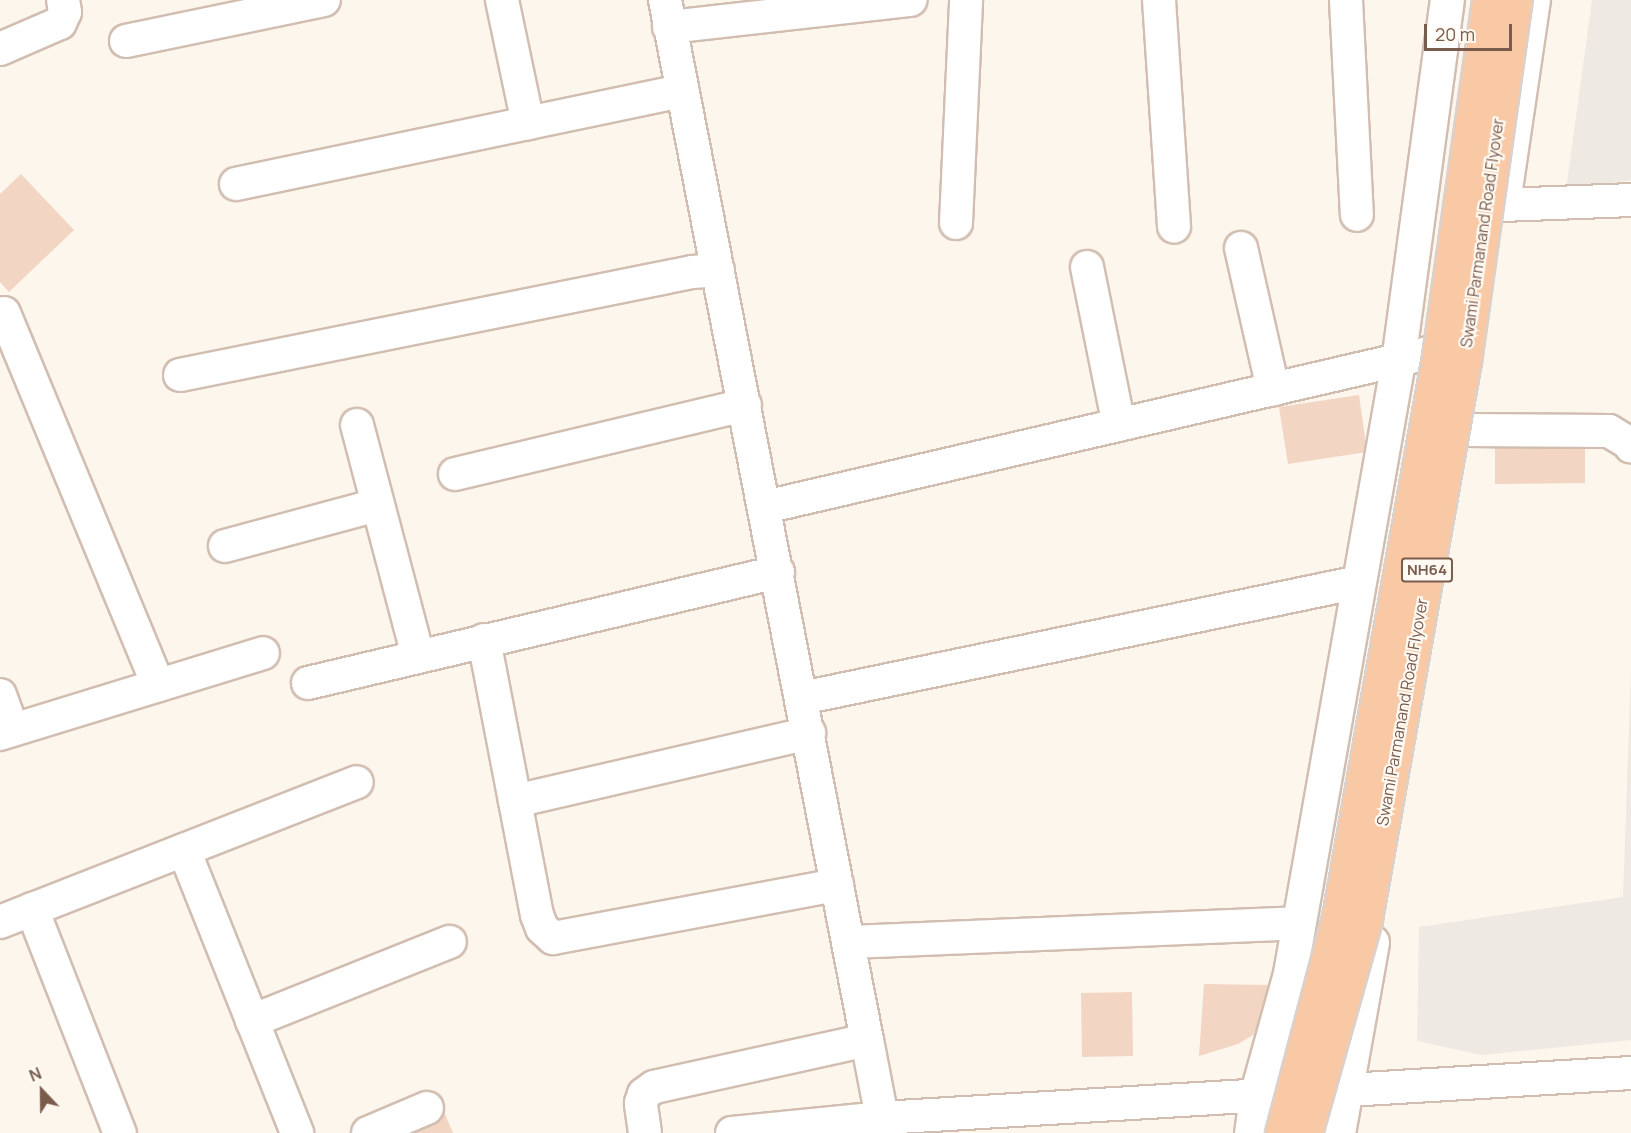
<!DOCTYPE html>
<html>
<head>
<meta charset="utf-8">
<style>
  body { margin:0 }
  #map { position:relative; width:1631px; height:1133px; overflow:hidden; background:#fdf6ec; font-family:Manrope,sans-serif }
  div>[style] { position:absolute }
  [style*='--x'] { left:calc(var(--x)*1px); top:calc(var(--y)*1px); width:calc(var(--w)*1px); rotate:calc(var(--a)*1deg) }
  .industrial>* { inset:0; background:#efe9e4 }
  .building>* { inset:0; background:#f3d5c3 }
  .roads { filter:drop-shadow(2px 0 #d1beb0) drop-shadow(-2px 0 #d1beb0) drop-shadow(0 2px #d1beb0) drop-shadow(0 -2px #d1beb0) }
  .minor>* { height:32px; margin:-16px; padding:0 16px; transform-origin:16px; border-radius:16px; background:#fff }
  .tertiary>* { height:33px; margin:-16.5px; padding:0 16.5px; transform-origin:16.5px; border-radius:16.5px; background:#fff }
  .bridges { filter:drop-shadow(2px 0 #dad1cd) drop-shadow(-2px 0 #dad1cd) drop-shadow(0 2px #dad1cd) drop-shadow(0 -2px #dad1cd) }
  .trunk-bridge>* { height:33px; margin:-16.5px; padding:0 16.5px; transform-origin:16.5px; border-radius:16.5px; background:#f9c8a4 }
  span { translate:-50% -50%; white-space:nowrap; text-align:center; line-height:1.15; -webkit-text-stroke:4.5px #fffaf3; paint-order:stroke }
  .shield-label span { padding:2px 4px; background:#fffaf3; border:2px solid; border-radius:4px; -webkit-text-stroke-width:0 }
  .shield-label { font-size:15px; color:#7a5c4d; font-weight:700 }
  .street-label { font-size:16px; color:#7a5c4d }
  .north { position:absolute; left:12px; top:1061px; width:60px; height:60px; -webkit-text-stroke:4px #fffaf3; paint-order:stroke; rotate:338deg; font-size:16px; font-weight:700; line-height:24px; text-align:center; color:#7a5c4d }
  .north::after { content:''; display:block; margin:auto; width:21px; height:27px; background:#7a5c4d; clip-path:polygon(50% 0,100% 100%,50% 72%,0 100%) }
  .scale { position:absolute; left:1424px; top:24px; width:88px; height:27px; box-sizing:border-box; border:3px solid #7a5c4d; border-top:0; padding-left:8px; font-size:18px; line-height:21px; white-space:nowrap; color:#7a5c4d; -webkit-text-stroke:4px #fffaf3; paint-order:stroke }
</style>
</head>
<body>
<div id="map">
  <div class="industrial">
    <i style="clip-path:polygon(1592px 0,1631px 0,1631px 180px,1566px 190px)"></i>
    <i style="clip-path:polygon(1631px 669px,1631px 1040px,1481px 1055px,1417px 1041px,1419px 927px,1623px 897px)"></i>
  </div>
  <div class="building">
    <i style="clip-path:polygon(21px 174px,74px 230px,9px 292px,0 282px,0 194px)"></i>
    <i style="clip-path:polygon(1359px 395px,1367px 452px,1288px 464px,1279px 407px)"></i>
    <i style="clip-path:polygon(1585px 444px,1585px 483px,1495px 484px,1495px 445px)"></i>
    <i style="clip-path:polygon(1204px 984px,1268px 985px,1261px 1020px,1253px 1035px,1238px 1044px,1199px 1056px)"></i>
    <i style="clip-path:polygon(1132px 992px,1133px 1056px,1082px 1057px,1081px 993px)"></i>
    <i style="clip-path:polygon(442px 1107px,453px 1133px,379px 1133px)"></i>
  </div>
  <div class="roads">
    <div class="minor">
      <i style="--x:502;--y:0;--w:126;--a:78.1"></i>
      <i style="--x:665;--y:0;--w:1059;--a:79.01"></i>
      <i style="--x:867;--y:1040;--w:79;--a:79.1"></i>
      <i style="--x:882;--y:1118;--w:15;--a:90"></i>
      <i style="--x:1159;--y:0;--w:227;--a:86.2"></i>
      <i style="--x:1346;--y:0;--w:215;--a:87.1"></i>
      <i style="--x:669;--y:27;--w:243;--a:-6.4"></i>
      <i style="--x:126;--y:41;--w:202;--a:-11.7"></i>
      <i style="--x:0;--y:49;--w:65;--a:-23.4"></i>
      <i style="--x:60;--y:23;--w:12;--a:-66"></i>
      <i style="--x:65;--y:12;--w:12;--a:-99"></i>
      <i style="--x:236;--y:184;--w:456;--a:-11.8"></i>
      <i style="--x:1502;--y:205;--w:129;--a:-2.2"></i>
      <i style="--x:956;--y:223;--w:223;--a:-87.4"></i>
      <i style="--x:1241;--y:248;--w:145;--a:77.2"></i>
      <i style="--x:1087;--y:267;--w:161;--a:78.6"></i>
      <i style="--x:4;--y:313;--w:403;--a:67.5"></i>
      <i style="--x:180;--y:375;--w:522;--a:-11.37"></i>
      <i style="--x:692;--y:272;--w:26;--a:-4"></i>
      <i style="--x:357;--y:425;--w:239;--a:75.2"></i>
      <i style="--x:1466;--y:430;--w:143;--a:0.4"></i>
      <i style="--x:1609;--y:431;--w:23;--a:31"></i>
      <i style="--x:1629;--y:443;--w:4;--a:63"></i>
      <i style="--x:455;--y:474;--w:298;--a:-13.4"></i>
      <i style="--x:765;--y:507;--w:717;--a:-13.07"></i>
      <i style="--x:225;--y:546;--w:157;--a:-15.1"></i>
      <i style="--x:484;--y:640;--w:280;--a:79.1"></i>
      <i style="--x:537;--y:915;--w:14;--a:69"></i>
      <i style="--x:542;--y:928;--w:15;--a:42"></i>
      <i style="--x:553;--y:938;--w:289;--a:-10.6"></i>
      <i style="--x:308;--y:683;--w:483;--a:-13.3"></i>
      <i style="--x:0;--y:695;--w:37;--a:70"></i>
      <i style="--x:802;--y:698;--w:569;--a:-11.76"></i>
      <i style="--x:0;--y:734;--w:275;--a:-17.1"></i>
      <i style="--x:515;--y:801;--w:302;--a:-13"></i>
      <i style="--x:184;--y:850;--w:305;--a:68.2"></i>
      <i style="--x:32;--y:909;--w:241;--a:68.6"></i>
      <i style="--x:0;--y:922;--w:383;--a:-21.4"></i>
      <i style="--x:849;--y:942;--w:450;--a:-2.4"></i>
      <i style="--x:252;--y:1021;--w:213;--a:-21.8"></i>
      <i style="--x:368;--y:1133;--w:64;--a:-23"></i>
      <i style="--x:645;--y:1133;--w:30;--a:-98"></i>
      <i style="--x:641;--y:1103;--w:9;--a:-72"></i>
      <i style="--x:644;--y:1094;--w:12;--a:-35"></i>
      <i style="--x:654;--y:1087;--w:218;--a:-12.4"></i>
      <i style="--x:732;--y:1133;--w:151;--a:-5.7"></i>
      <i style="--x:882;--y:1118;--w:750;--a:-3.44"></i>
    </div>
    <div class="tertiary">
      <i style="--x:1506;--y:182;--w:184;--a:-81.6"></i>
      <i style="--x:1251;--y:1133;--w:37;--a:-82"></i>
      <i style="--x:1256;--y:1096;--w:128;--a:-74.5"></i>
      <i style="--x:1290;--y:973;--w:621;--a:-79.99"></i>
      <i style="--x:1398;--y:361;--w:364;--a:-82.3"></i>
      <i style="--x:1338;--y:1133;--w:194;--a:-79.9"></i>
    </div>
  </div>
  <div class="bridges">
    <div class="trunk-bridge">
      <i style="--x:1282;--y:1133;--w:223;--a:-75.2"></i>
      <i style="--x:1339;--y:917;--w:570;--a:-79.89"></i>
      <i style="--x:1439;--y:356;--w:359;--a:-82"></i>
      <i style="--x:1305;--y:1133;--w:222;--a:-74.3"></i>
      <i style="--x:1365;--y:919;--w:567;--a:-79.94"></i>
      <i style="--x:1464;--y:361;--w:365;--a:-82"></i>
    </div>
  </div>
  <div class="shield-label">
    <span style="left:1427px;top:570px">NH64</span>
  </div>
  <div class="street-label">
    <span style="left:1482px;top:233px;rotate:-82deg">Swami Parmanand Road Flyover</span>
    <span style="left:1402px;top:712px;rotate:-80deg">Swami Parmanand Road Flyover</span>
  </div>
  <div class="north">N</div>
  <div class="scale">20 m</div>
</div>
</body>
</html>
